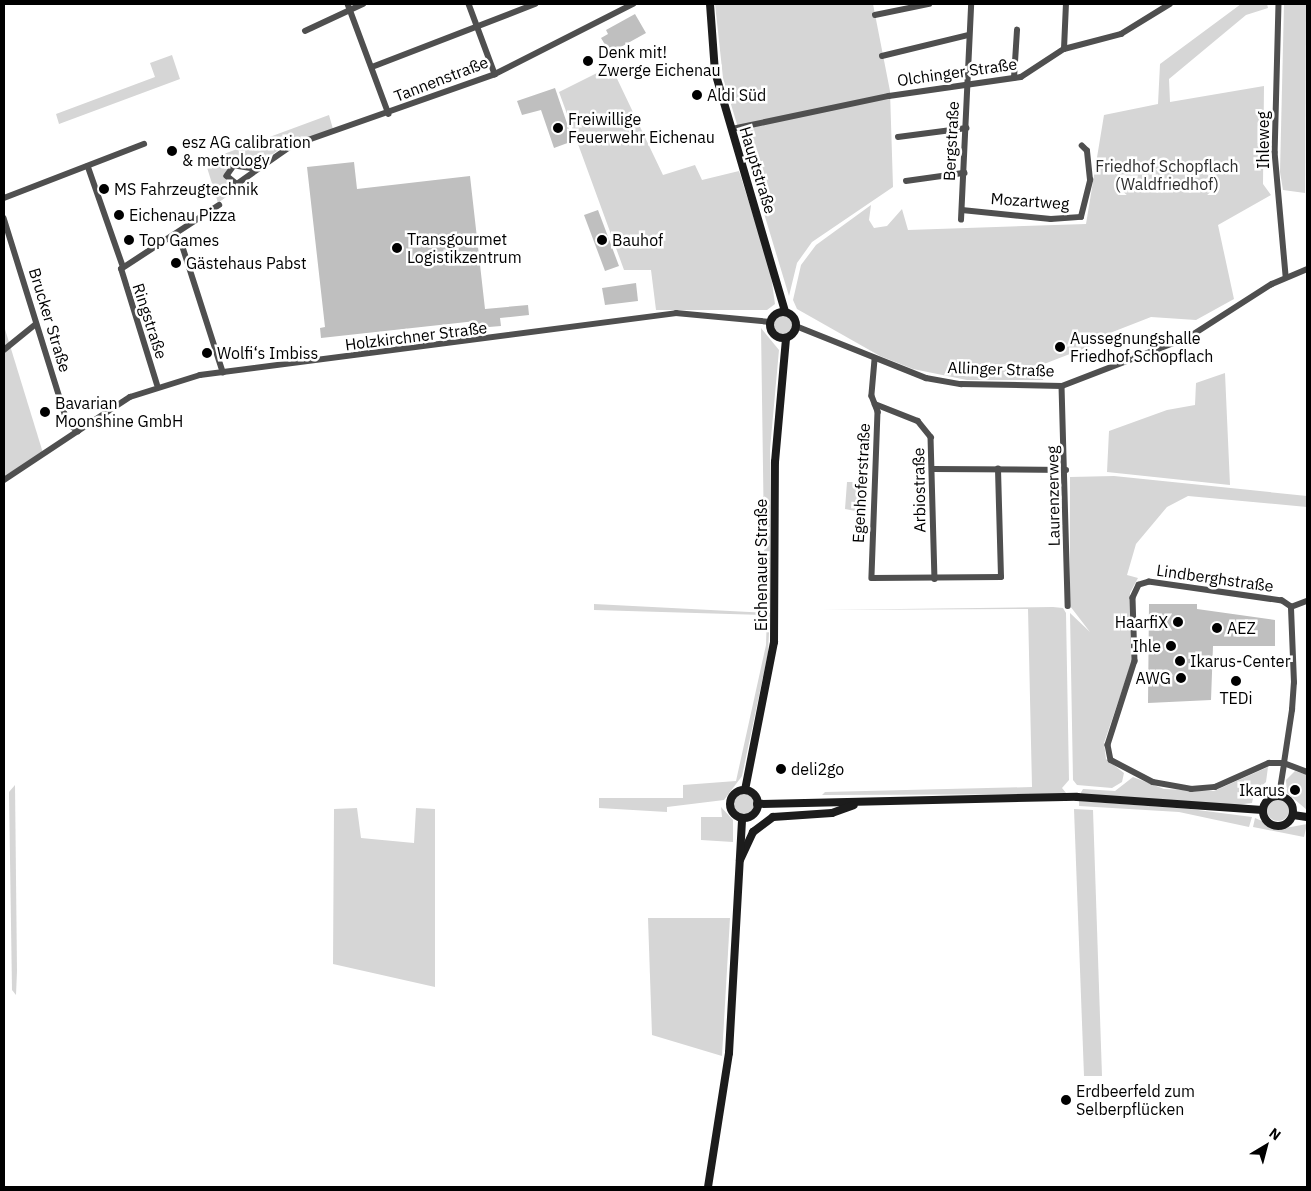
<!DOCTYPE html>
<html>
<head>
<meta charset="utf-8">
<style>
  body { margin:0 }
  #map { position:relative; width:1311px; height:1191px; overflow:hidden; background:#fff; font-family:"IBM Plex Sans",sans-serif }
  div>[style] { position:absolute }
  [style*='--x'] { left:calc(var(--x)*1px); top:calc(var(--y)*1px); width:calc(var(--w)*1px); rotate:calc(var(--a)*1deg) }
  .green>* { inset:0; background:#d6d6d6 }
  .round { border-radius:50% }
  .building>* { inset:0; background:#bfbfbf }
  .street>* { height:5.5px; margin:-2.75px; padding:0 2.75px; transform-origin:2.75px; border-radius:2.75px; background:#4f4f4f }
  .secondary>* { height:8px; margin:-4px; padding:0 4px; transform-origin:4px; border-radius:4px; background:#1c1c1c }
  .secondary>.ring { margin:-4px; padding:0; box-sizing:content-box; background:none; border:8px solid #1c1c1c; border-radius:50% }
  .dots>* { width:14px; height:14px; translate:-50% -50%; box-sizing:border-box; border:2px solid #fff; border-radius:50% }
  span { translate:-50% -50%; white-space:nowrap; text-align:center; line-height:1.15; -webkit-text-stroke:5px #fff; paint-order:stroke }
  .poi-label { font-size:16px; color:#000 }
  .left { translate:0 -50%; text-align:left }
  .right { translate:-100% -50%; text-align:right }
  .street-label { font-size:16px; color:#000 }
  .park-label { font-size:16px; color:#2d2d2d }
  .frame { position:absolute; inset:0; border:5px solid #000; pointer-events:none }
  .north { position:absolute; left:1241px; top:1121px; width:50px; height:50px; -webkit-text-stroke:4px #fff; paint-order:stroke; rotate:37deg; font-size:14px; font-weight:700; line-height:20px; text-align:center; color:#000 }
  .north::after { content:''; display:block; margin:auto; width:18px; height:22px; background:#000; clip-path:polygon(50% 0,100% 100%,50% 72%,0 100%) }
</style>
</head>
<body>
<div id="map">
  <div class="green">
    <i style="clip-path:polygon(715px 4px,873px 4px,890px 91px,893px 187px,812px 242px,797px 263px,789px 296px,723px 78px)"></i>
    <i style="clip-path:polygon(1241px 4px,1267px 4px,1268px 8px,1246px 15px,1169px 79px,1170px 102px,1264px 86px,1263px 184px,1271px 195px,1218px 225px,1234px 299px,1196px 320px,1151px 317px,1092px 340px,1093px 345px,1044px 364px,1043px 380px,967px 380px,913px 369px,880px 356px,797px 309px,793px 300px,801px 265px,816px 245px,871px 205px,869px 220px,874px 228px,887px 226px,902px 209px,908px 230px,1086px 224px,1104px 115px,1158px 104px,1160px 64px)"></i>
    <i style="clip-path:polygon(1284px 4px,1306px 4px,1305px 193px,1283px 190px,1280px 172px)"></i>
    <i style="clip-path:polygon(172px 55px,180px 79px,59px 124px,56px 114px,155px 77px,150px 63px)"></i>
    <i style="clip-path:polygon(611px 66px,663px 175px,695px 165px,702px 180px,739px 171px,770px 269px,775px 304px,767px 310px,656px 310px,651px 270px,624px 270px,559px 92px)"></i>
    <i style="clip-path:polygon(329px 115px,333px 129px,286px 145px,261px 162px,229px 165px,224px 177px,235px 187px,234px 191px,218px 203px,205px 161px)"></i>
    <i class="round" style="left:773px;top:315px;width:20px;height:20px"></i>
    <i style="clip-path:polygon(4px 326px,43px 453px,4px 476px)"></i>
    <i style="clip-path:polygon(761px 328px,779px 350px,770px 449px,770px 609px,765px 608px)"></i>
    <i style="clip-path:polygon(1225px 373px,1230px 485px,1107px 472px,1109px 431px,1167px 410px,1195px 405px,1196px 383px)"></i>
    <i style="clip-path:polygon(1114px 476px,1307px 496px,1307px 507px,1188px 496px,1167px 507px,1136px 544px,1127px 575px,1138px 578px,1130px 593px,1131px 664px,1104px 743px,1106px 759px,1124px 773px,1122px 782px,1112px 788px,1077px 785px,1073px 780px,1070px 613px,1090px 632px,1070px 606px,1070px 477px)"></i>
    <i style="clip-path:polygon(847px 482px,868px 482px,867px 504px,861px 504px,861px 512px,845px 509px)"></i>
    <i style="clip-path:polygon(594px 604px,770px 613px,768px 653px,742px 776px,724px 800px,667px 807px,667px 812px,599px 808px,599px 798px,683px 798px,683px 785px,736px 781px,766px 645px,767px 615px,594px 610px)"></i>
    <i style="clip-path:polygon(1053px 607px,1063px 608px,1066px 613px,1069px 780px,1062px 788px,1067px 794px,822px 795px,825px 792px,1032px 787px,1028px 609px,820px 610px)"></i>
    <i style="clip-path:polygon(1268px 767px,1266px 782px,1254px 793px,1252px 803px,1236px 805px,1080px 794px,1083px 789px,1115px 791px,1133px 777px,1164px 789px,1214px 791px)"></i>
    <i style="clip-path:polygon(1295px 771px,1307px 775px,1307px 810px,1287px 793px,1286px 780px)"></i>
    <i style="clip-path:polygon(15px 785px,17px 971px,16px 995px,12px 990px,9px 792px)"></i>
    <i class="round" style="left:732px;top:793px;width:22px;height:22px"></i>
    <i class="round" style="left:1267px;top:799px;width:22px;height:22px"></i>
    <i style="clip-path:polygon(1079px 801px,1190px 809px,1252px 817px,1249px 827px,1179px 812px,1079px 806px)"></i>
    <i style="clip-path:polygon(721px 807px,733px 820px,733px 842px,701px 840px,701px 817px,722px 817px)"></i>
    <i style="clip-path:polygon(357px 808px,361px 838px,414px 843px,416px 808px,435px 809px,435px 987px,333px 964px,334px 809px)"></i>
    <i style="clip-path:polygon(1074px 809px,1093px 810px,1102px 1076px,1084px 1076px)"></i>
    <i style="clip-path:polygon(1255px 818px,1280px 829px,1307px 824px,1304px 837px,1253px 827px)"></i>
    <i style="clip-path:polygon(648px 918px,730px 918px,722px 1056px,652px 1035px)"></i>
  </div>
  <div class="building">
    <i style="clip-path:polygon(635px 14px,646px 33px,610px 53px,601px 38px,608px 34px,606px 30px)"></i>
    <i style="clip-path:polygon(555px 88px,573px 141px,554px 148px,541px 110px,522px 115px,517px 101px)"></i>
    <i style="clip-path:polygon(354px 162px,357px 189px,470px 176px,485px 309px,528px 305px,529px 315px,500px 318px,501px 326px,477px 328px,476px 321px,321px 338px,320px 328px,325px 327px,307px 167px)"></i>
    <i style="clip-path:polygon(598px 210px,619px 266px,605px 271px,584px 215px)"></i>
    <i style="clip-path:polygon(636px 283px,638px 301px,605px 305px,602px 288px)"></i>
    <i style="clip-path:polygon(1149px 604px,1197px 604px,1197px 609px,1275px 620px,1275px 646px,1213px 646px,1211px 700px,1148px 703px)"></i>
  </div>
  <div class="street">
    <i style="--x:348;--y:4;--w:117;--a:69.6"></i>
    <i style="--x:469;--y:4;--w:75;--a:69.6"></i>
    <i style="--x:1279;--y:4;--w:148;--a:91.5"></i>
    <i style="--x:1275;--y:152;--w:124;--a:84.9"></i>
    <i style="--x:875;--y:15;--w:55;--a:-11.5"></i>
    <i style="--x:305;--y:31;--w:64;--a:-25"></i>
    <i style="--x:1064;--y:49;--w:45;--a:-87.5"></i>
    <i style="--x:882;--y:56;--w:89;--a:-13.6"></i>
    <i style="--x:372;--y:67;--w:175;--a:-21.1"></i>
    <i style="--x:1014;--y:78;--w:48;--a:-86.4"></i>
    <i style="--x:732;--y:129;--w:160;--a:-11.9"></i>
    <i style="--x:889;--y:96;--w:133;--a:-8.2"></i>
    <i style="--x:1021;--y:77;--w:51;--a:-33.1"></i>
    <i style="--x:1064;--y:49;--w:59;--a:-14.7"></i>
    <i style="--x:1121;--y:34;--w:57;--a:-31.5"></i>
    <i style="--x:898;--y:137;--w:69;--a:-7.5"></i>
    <i style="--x:88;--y:166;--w:106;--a:70.7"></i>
    <i style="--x:254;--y:169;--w:20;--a:-171"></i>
    <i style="--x:234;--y:166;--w:12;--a:125"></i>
    <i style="--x:227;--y:176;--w:13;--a:39"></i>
    <i style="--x:237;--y:184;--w:66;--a:-35.1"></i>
    <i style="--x:291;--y:146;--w:216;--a:-19.4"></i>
    <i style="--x:495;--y:74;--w:155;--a:-26.9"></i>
    <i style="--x:906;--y:181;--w:59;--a:-7.9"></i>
    <i style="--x:4;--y:198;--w:150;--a:-21.1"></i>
    <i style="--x:962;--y:210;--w:89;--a:5.8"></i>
    <i style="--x:1051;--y:219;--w:30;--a:-4"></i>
    <i style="--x:1081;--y:217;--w:38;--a:-76"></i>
    <i style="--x:1090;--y:180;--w:29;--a:-96"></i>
    <i style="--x:1087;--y:151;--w:7;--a:-135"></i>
    <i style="--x:4;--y:218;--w:215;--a:72.7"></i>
    <i style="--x:68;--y:423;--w:13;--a:39"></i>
    <i style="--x:78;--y:431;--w:62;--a:-33.2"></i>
    <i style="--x:130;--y:397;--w:73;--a:-17.4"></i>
    <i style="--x:200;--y:375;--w:480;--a:-7.4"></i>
    <i style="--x:676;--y:313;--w:95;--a:5.4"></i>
    <i style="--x:961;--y:220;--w:216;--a:-87.3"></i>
    <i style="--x:175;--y:236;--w:8;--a:40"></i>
    <i style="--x:181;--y:241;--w:138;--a:72.2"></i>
    <i style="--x:796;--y:326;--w:140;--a:21.8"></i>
    <i style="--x:926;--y:378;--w:36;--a:10"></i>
    <i style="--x:961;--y:384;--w:101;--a:1.1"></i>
    <i style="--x:1062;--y:386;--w:136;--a:-21.1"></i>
    <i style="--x:1189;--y:337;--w:98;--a:-32.6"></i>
    <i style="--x:1272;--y:284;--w:38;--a:-23"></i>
    <i style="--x:4;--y:350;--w:41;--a:-39.1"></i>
    <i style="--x:875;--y:360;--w:36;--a:95"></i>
    <i style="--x:872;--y:396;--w:17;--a:69"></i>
    <i style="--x:878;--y:412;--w:166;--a:92.1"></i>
    <i style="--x:872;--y:578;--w:129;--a:-0.4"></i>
    <i style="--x:1001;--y:577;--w:108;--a:-91.6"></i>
    <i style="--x:157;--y:385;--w:121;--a:-107.2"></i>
    <i style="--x:121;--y:269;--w:117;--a:-33.1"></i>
    <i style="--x:1062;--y:386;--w:220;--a:88.4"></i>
    <i style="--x:875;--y:404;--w:46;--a:21.6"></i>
    <i style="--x:918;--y:421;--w:21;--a:51"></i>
    <i style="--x:931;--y:437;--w:142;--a:88.4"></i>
    <i style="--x:933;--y:469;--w:133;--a:0.4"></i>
    <i style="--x:4;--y:480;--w:89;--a:-33.5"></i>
    <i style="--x:1291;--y:607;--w:17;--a:-21"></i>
    <i style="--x:1279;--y:796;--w:33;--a:-81"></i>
    <i style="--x:1284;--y:763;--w:54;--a:-81.4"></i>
    <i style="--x:1292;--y:710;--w:27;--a:-86"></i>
    <i style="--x:1294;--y:683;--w:76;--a:-92.3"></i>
    <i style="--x:1291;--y:607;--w:11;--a:-146"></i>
    <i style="--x:1282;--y:601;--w:134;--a:-171.9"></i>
    <i style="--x:1149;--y:582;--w:10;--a:163"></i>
    <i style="--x:1139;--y:585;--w:14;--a:115"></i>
    <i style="--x:1133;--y:598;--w:63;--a:88.2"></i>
    <i style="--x:1135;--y:661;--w:88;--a:107.8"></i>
    <i style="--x:1108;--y:745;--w:15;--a:79"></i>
    <i style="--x:1111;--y:760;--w:47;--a:27.6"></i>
    <i style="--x:1153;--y:782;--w:39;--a:10"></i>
    <i style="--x:1191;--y:789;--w:24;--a:-5"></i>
    <i style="--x:1215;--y:787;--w:59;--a:-24"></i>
    <i style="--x:1269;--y:763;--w:15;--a:0"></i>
    <i style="--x:1284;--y:763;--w:25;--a:21"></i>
  </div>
  <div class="secondary">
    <i style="--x:710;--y:4;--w:68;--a:85.8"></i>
    <i style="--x:715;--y:72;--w:250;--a:73.7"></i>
    <i class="ring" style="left:770px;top:312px;width:18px;height:18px"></i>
    <i style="--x:745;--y:790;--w:151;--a:-78.9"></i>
    <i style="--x:774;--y:642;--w:180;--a:-89.7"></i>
    <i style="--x:775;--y:462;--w:124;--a:-84.9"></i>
    <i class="ring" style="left:730px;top:790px;width:20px;height:20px"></i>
    <i class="ring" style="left:1263px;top:796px;width:22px;height:22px"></i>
    <i style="--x:757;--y:804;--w:320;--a:-1.3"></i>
    <i style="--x:1077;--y:797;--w:186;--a:4"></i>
    <i style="--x:1293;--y:815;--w:14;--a:8"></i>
    <i style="--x:740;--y:860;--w:31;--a:-65"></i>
    <i style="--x:753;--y:832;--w:25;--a:-37"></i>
    <i style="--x:773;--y:817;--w:59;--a:-3.9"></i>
    <i style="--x:832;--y:813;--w:23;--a:-20"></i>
    <i style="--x:708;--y:1187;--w:136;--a:-81.1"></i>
    <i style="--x:729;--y:1053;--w:235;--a:-86.8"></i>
  </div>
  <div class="dots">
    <i style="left:588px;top:61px;background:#000"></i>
    <i style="left:697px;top:95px;background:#000"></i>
    <i style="left:558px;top:128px;background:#000"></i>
    <i style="left:172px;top:151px;background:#000"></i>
    <i style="left:104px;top:189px;background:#000"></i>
    <i style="left:119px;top:215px;background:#000"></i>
    <i style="left:129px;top:240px;background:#000"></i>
    <i style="left:602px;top:240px;background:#000"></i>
    <i style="left:397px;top:248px;background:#000"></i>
    <i style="left:176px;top:263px;background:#000"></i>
    <i style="left:1060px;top:347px;background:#000"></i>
    <i style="left:207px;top:353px;background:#000"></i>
    <i style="left:45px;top:412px;background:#000"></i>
    <i style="left:1178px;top:622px;background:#000"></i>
    <i style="left:1217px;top:628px;background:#000"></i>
    <i style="left:1171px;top:646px;background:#000"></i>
    <i style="left:1180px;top:661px;background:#000"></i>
    <i style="left:1181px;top:678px;background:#000"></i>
    <i style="left:1236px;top:681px;background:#000"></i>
    <i style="left:781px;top:769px;background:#000"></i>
    <i style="left:1295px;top:790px;background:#000"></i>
    <i style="left:1066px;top:1100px;background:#000"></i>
  </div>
  <div class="poi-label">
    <span class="left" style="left:598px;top:61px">Denk mit!<br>Zwerge Eichenau</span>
    <span class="left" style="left:707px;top:95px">Aldi Süd</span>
    <span class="left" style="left:568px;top:128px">Freiwillige<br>Feuerwehr Eichenau</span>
    <span class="left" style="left:182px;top:151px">esz AG calibration<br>&amp; metrology</span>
    <span class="left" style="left:114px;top:189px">MS Fahrzeugtechnik</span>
    <span class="left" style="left:129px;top:215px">Eichenau Pizza</span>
    <span class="left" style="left:407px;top:248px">Transgourmet<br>Logistikzentrum</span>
    <span class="left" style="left:139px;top:240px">Top Games</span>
    <span class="left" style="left:612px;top:240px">Bauhof</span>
    <span class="left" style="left:186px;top:263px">Gästehaus Pabst</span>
    <span class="left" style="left:1070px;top:347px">Aussegnungshalle<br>Friedhof Schopflach</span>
    <span class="left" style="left:217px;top:353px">Wolfi‘s Imbiss</span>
    <span class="left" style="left:55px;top:412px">Bavarian<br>Moonshine GmbH</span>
    <span class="right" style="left:1168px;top:622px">HaarfiX</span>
    <span class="left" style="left:1227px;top:628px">AEZ</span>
    <span class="right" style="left:1161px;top:646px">Ihle</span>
    <span class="left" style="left:1190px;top:661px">Ikarus-Center</span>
    <span class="right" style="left:1171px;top:678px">AWG</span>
    <span style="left:1236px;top:698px">TEDi</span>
    <span class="left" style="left:791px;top:769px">deli2go</span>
    <span class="right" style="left:1285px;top:790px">Ikarus</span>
    <span class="left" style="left:1076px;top:1100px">Erdbeerfeld zum<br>Selberpflücken</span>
  </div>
  <div class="street-label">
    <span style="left:957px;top:72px;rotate:-8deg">Olchinger Straße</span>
    <span style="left:441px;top:79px;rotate:-21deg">Tannenstraße</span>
    <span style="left:1263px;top:140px;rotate:-90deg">Ihleweg</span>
    <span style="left:951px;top:141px;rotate:-87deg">Bergstraße</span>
    <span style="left:758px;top:170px;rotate:73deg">Hauptstraße</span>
    <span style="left:1030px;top:201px;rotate:4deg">Mozartweg</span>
    <span style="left:50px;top:320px;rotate:73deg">Brucker Straße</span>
    <span style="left:150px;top:321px;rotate:72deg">Ringstraße</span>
    <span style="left:416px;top:336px;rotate:-7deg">Holzkirchner Straße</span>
    <span style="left:1001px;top:369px;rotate:2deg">Allinger Straße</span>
    <span style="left:861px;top:483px;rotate:-87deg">Egenhoferstraße</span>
    <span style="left:919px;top:490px;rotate:-91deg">Arbiostraße</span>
    <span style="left:1053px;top:496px;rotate:-91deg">Laurenzerweg</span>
    <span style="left:761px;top:565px;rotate:-90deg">Eichenauer Straße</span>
    <span style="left:1215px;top:578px;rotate:8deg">Lindberghstraße</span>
  </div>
  <div class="park-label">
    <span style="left:1167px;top:175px">Friedhof Schopflach<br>(Waldfriedhof)</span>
  </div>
  <div class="frame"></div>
  <div class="north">N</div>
</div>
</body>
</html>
